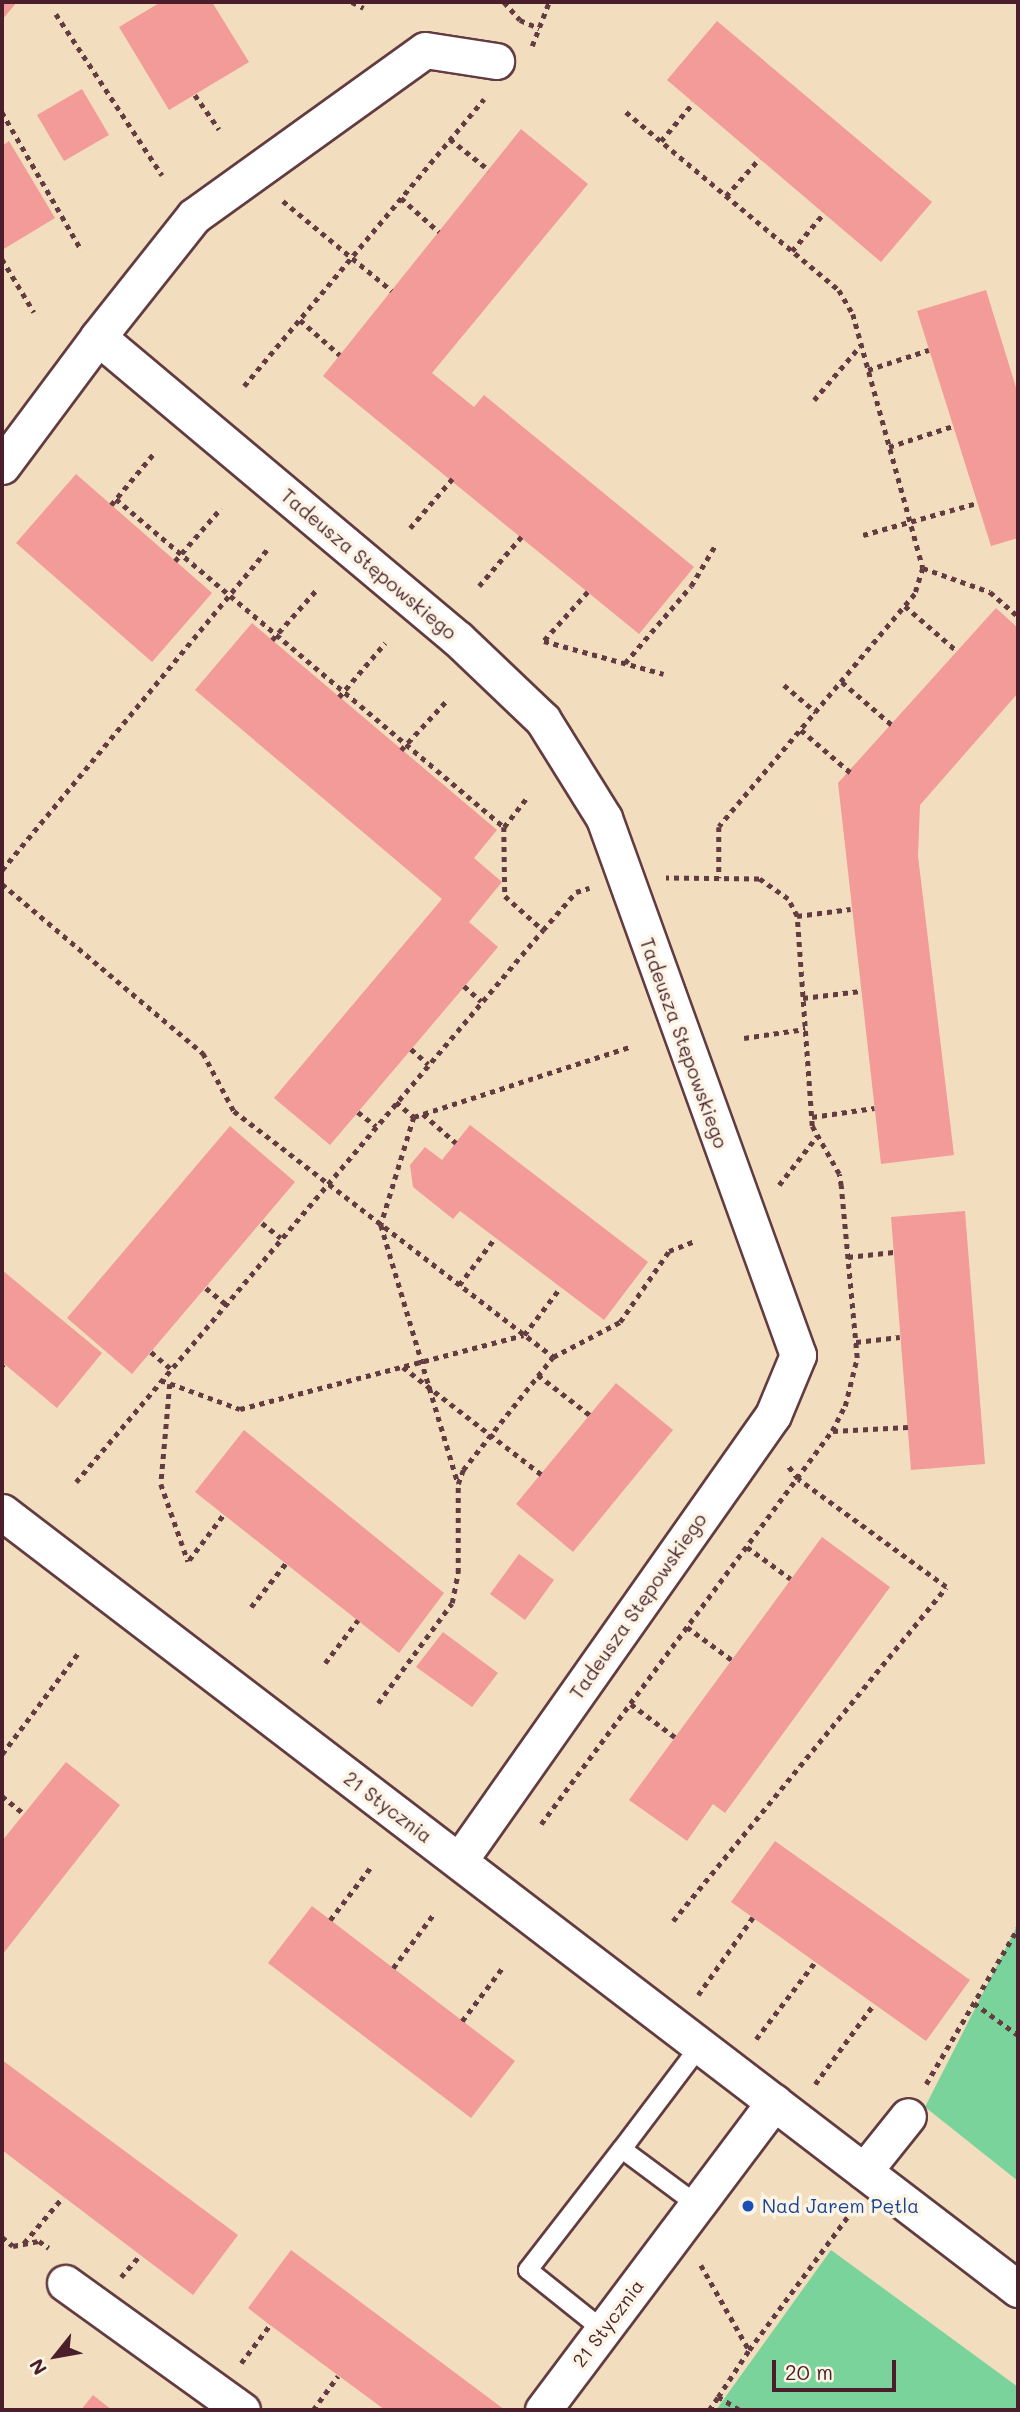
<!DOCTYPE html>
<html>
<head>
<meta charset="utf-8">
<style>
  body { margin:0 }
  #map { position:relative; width:1020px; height:2412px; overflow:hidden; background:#f2debf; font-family:Mali,sans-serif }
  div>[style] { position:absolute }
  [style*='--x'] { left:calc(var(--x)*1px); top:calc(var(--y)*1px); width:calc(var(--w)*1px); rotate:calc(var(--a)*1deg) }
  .green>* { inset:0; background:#79d39a }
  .building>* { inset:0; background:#f29b98 }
  .path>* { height:4.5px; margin-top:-2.25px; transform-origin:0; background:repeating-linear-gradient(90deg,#633c41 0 5px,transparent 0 10px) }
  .roads { filter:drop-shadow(2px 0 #633c41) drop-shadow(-2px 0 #633c41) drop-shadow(0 2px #633c41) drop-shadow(0 -2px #633c41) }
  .lane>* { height:18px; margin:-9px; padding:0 9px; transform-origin:9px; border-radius:9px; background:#fff }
  .street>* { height:35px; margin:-17.5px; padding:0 17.5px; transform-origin:17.5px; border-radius:17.5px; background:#fff }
  .dots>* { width:19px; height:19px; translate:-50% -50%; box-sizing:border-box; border:4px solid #fcf5e5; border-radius:50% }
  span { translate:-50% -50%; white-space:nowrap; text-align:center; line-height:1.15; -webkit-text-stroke:7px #fcf5e5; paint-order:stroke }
  .street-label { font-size:19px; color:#4a1f2b }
  .transit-label { font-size:19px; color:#164399 }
  .left { translate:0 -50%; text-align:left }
  .frame { position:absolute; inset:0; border:4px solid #4a1f2b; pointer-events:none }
  .north { position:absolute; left:21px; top:2321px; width:70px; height:70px; -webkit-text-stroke:5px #fcf5e5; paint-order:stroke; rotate:239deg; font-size:19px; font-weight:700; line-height:28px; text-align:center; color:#4a1f2b }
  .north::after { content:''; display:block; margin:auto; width:24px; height:32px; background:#4a1f2b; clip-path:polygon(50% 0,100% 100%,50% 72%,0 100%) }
  .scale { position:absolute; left:772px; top:2360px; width:124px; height:32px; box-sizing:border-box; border:4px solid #4a1f2b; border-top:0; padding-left:9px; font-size:21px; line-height:24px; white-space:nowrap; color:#4a1f2b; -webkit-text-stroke:5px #fcf5e5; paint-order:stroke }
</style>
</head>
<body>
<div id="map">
  <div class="green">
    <i style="clip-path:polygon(1018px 1924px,1018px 2181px,925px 2107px)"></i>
    <i style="clip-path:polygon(831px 2250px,1018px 2387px,1018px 2410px,716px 2410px)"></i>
  </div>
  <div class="building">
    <i style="clip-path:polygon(2px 2px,17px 2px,2px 20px)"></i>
    <i style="clip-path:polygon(161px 2px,212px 2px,249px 62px,169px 110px,119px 27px)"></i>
    <i style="clip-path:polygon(717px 21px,932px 202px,881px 262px,667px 80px)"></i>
    <i style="clip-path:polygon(82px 89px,109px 135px,64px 161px,37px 115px)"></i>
    <i style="clip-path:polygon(521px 129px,588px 184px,432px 373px,474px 407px,484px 395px,694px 567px,639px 634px,323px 376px)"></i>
    <i style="clip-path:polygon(9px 141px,55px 218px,2px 250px,2px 146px)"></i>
    <i style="clip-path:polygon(986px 290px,1018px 394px,1018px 538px,991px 546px,917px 311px)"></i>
    <i style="clip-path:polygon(76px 474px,212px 593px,152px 662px,16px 543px)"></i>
    <i style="clip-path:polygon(996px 608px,1018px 628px,1018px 693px,920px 805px,918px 856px,954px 1155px,881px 1164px,838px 783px)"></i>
    <i style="clip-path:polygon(252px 623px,497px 830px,474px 858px,502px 882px,469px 922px,498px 947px,330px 1145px,274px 1098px,442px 899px,195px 690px)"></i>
    <i style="clip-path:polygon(470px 1125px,648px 1262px,604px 1320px,460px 1211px,453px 1219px,413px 1187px,410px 1165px,425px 1147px,442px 1160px)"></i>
    <i style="clip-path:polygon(230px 1126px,295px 1182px,132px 1374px,67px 1318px)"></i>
    <i style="clip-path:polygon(965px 1211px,985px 1464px,911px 1470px,891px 1217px)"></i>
    <i style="clip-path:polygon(2px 1270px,102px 1353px,57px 1408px,2px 1362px)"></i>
    <i style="clip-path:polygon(616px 1383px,673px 1430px,573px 1552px,516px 1504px)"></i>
    <i style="clip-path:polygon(244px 1430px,444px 1593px,399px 1653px,195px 1492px)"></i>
    <i style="clip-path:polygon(822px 1537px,890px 1587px,725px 1813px,713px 1804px,687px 1841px,629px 1800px)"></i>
    <i style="clip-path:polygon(519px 1554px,554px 1580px,525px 1620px,490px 1594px)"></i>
    <i style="clip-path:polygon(443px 1632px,498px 1673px,472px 1707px,416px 1667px)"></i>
    <i style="clip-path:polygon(66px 1762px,120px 1805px,2px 1955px,2px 1841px)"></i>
    <i style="clip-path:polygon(775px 1841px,970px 1980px,926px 2041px,731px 1902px)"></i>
    <i style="clip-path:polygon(312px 1906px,515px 2061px,471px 2118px,268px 1963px)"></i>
    <i style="clip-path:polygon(2px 2060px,238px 2235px,193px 2295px,2px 2150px)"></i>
    <i style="clip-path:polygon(291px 2250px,505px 2410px,385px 2410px,270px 2325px,248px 2308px)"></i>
    <i style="clip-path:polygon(93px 2395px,112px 2410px,81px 2410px)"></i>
  </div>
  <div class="path">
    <i style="--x:352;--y:2;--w:13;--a:27"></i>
    <i style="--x:504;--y:2;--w:24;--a:48"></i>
    <i style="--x:520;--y:20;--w:21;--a:23"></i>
    <i style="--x:56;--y:14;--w:193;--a:56.6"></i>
    <i style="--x:532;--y:46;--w:47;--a:-68.9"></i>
    <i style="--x:195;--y:95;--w:42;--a:54.8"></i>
    <i style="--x:2;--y:112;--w:160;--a:60.1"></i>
    <i style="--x:626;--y:112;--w:278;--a:39.9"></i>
    <i style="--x:839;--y:290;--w:28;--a:60"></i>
    <i style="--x:853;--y:314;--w:263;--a:74.6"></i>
    <i style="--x:923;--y:568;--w:27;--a:107"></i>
    <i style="--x:915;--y:594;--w:304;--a:130.1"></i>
    <i style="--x:719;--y:827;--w:51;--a:90"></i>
    <i style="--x:450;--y:139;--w:50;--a:38.5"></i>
    <i style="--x:661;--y:141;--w:50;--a:-49.9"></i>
    <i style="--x:726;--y:196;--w:50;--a:-48.3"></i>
    <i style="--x:401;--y:198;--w:51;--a:41.8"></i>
    <i style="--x:283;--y:201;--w:141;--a:39.5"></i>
    <i style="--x:792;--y:251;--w:50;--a:-49.9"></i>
    <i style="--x:2;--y:259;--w:62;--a:58.9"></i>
    <i style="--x:300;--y:320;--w:53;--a:41.2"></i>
    <i style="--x:868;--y:370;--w:64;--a:-18.2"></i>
    <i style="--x:244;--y:386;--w:374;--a:-50.1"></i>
    <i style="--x:814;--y:400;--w:72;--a:-49.5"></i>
    <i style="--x:889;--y:447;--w:67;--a:-18.2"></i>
    <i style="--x:116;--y:499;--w:508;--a:40.21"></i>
    <i style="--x:504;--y:827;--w:69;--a:89.2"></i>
    <i style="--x:505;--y:896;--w:51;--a:41.8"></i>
    <i style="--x:111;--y:505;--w:67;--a:-50.4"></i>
    <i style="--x:410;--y:528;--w:65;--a:-49.4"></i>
    <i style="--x:863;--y:535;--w:118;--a:-15.7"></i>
    <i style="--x:175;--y:561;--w:70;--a:-49"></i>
    <i style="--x:923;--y:568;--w:71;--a:19.7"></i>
    <i style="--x:990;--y:592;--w:37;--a:41"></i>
    <i style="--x:479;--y:586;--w:65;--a:-49.4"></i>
    <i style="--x:588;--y:592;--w:66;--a:131.9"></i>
    <i style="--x:544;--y:641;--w:124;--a:15.4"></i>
    <i style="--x:905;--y:606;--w:69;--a:40.9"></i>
    <i style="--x:272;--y:640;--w:69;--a:-48.5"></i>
    <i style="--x:625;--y:663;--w:101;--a:-49.4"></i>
    <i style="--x:691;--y:586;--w:49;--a:-59.2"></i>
    <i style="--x:842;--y:682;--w:66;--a:40.7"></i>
    <i style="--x:784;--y:685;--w:42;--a:40.2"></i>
    <i style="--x:339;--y:697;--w:71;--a:-49.6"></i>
    <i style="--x:801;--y:730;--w:65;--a:40.6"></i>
    <i style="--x:401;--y:750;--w:69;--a:-47.3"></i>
    <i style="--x:504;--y:827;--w:36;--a:-52"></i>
    <i style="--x:2;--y:870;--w:419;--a:-50.4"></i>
    <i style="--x:2;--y:884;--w:263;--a:40.1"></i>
    <i style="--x:203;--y:1053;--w:66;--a:61.9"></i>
    <i style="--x:234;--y:1111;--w:403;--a:37.6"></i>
    <i style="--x:797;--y:916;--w:54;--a:-7.4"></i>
    <i style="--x:464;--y:986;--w:23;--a:41"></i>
    <i style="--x:803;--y:998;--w:58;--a:-6.9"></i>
    <i style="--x:744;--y:1038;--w:62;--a:-8.4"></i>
    <i style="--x:411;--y:1049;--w:23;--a:41"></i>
    <i style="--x:396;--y:1102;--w:23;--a:40"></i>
    <i style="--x:414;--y:1117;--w:113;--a:107"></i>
    <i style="--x:381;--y:1225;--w:270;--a:73.4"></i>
    <i style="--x:358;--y:1112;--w:23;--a:38"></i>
    <i style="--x:423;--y:1114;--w:44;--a:41.3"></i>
    <i style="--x:414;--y:1117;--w:226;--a:-18"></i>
    <i style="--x:812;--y:1117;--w:63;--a:-8.3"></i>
    <i style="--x:779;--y:1185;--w:62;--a:-52.2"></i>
    <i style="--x:262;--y:1223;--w:24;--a:38"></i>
    <i style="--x:848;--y:1257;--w:46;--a:-6.2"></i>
    <i style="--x:459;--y:1285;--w:59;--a:-52.5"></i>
    <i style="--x:206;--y:1288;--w:26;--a:39"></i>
    <i style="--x:856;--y:1342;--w:44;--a:-6.5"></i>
    <i style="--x:151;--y:1352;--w:26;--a:40"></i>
    <i style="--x:2;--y:1366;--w:2;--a:-63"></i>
    <i style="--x:403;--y:1367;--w:175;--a:37.8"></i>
    <i style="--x:538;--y:1375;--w:66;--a:37.6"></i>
    <i style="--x:161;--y:1380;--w:84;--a:20.2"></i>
    <i style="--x:240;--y:1409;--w:293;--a:-14.6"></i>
    <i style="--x:524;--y:1335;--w:59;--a:-52.5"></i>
    <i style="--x:170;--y:1384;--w:100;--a:95.1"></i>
    <i style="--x:161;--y:1484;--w:82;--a:70.7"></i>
    <i style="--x:833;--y:1431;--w:75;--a:-3.1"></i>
    <i style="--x:76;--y:1482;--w:723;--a:-49.77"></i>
    <i style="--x:543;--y:930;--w:50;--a:-49"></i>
    <i style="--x:576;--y:892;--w:14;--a:-17"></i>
    <i style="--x:747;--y:1547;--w:54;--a:36"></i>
    <i style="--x:189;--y:1560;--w:58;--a:-52.7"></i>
    <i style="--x:251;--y:1607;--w:56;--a:-51.5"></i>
    <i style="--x:687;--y:1627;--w:56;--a:36.3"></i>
    <i style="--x:325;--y:1663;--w:54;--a:-52.5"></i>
    <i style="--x:378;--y:1703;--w:124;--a:-53.5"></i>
    <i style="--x:452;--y:1603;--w:31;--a:-79"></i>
    <i style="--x:458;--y:1573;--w:89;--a:-90"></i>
    <i style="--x:458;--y:1484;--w:15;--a:-70"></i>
    <i style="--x:463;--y:1470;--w:144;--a:-51.5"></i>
    <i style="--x:553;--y:1357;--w:76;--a:-27.6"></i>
    <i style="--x:620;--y:1322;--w:86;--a:-55.4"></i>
    <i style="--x:669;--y:1251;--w:28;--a:-21"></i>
    <i style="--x:631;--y:1704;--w:55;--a:36.9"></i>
    <i style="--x:2;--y:1754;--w:128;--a:-53"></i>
    <i style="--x:2;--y:1796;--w:28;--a:39"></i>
    <i style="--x:541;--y:1824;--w:489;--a:-53.5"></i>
    <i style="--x:832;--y:1431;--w:28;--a:-63"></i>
    <i style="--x:845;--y:1406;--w:49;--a:-76"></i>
    <i style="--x:857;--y:1358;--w:173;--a:-95.3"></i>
    <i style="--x:841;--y:1186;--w:12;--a:-99"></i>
    <i style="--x:839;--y:1174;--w:55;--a:-119.4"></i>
    <i style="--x:812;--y:1126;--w:211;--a:-94.1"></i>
    <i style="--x:797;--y:916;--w:19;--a:-118"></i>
    <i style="--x:788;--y:899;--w:35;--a:-145"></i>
    <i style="--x:759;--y:879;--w:93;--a:-179.4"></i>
    <i style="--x:330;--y:1920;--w:66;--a:-52.4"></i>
    <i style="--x:673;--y:1921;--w:431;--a:-50.7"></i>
    <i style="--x:946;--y:1587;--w:183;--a:-143.9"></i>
    <i style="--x:798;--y:1479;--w:18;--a:-128"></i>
    <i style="--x:393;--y:1968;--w:66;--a:-53"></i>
    <i style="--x:698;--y:1995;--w:95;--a:-54.8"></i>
    <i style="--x:974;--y:2003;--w:54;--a:36"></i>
    <i style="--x:462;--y:2021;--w:68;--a:-52.8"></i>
    <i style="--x:756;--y:2039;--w:97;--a:-52.5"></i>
    <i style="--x:815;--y:2084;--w:99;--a:-53.6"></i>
    <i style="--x:926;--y:2084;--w:181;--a:-59.5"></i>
    <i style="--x:2;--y:2237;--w:14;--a:39"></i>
    <i style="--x:13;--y:2246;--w:26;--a:-11"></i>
    <i style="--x:39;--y:2241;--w:12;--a:35"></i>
    <i style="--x:24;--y:2243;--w:60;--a:-49.7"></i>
    <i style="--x:701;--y:2265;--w:98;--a:60.5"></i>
    <i style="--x:121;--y:2277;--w:29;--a:-49"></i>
    <i style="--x:241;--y:2363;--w:48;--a:-52.7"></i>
    <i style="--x:313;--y:2410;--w:42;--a:-53.7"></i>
    <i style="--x:709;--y:2410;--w:16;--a:-55"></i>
    <i style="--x:739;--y:2410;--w:25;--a:-148"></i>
    <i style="--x:718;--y:2397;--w:56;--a:-56.6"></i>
    <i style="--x:749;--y:2350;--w:173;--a:-53.5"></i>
  </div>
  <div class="roads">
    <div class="lane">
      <i style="--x:696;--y:2204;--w:92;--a:-143.4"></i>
      <i style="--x:622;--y:2149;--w:129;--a:-52.9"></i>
      <i style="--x:603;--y:2330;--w:96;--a:-141.3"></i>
      <i style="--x:528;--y:2270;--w:153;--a:-52.2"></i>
    </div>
    <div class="street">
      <i style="--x:98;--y:337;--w:154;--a:-51.6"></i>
      <i style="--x:194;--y:216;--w:284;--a:-35.7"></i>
      <i style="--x:425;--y:50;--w:72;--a:8.8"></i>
      <i style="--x:2;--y:466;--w:161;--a:-53.3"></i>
      <i style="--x:98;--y:337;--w:470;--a:40"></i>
      <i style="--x:458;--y:639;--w:117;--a:43.6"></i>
      <i style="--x:543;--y:720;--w:115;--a:58.1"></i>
      <i style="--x:604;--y:818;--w:571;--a:70.14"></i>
      <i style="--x:798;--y:1355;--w:65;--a:112.6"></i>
      <i style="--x:773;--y:1415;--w:545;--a:125.15"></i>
      <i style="--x:2;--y:1512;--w:1279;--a:37.41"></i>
      <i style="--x:864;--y:2171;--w:70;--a:-51.3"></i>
      <i style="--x:65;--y:2283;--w:218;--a:35.7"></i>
      <i style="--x:543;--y:2410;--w:385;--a:-53.1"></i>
    </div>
  </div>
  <div class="dots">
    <i style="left:748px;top:2206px;background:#1a4fb4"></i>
  </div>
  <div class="street-label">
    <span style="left:369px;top:564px;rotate:40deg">Tadeusza Stępowskiego</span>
    <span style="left:684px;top:1043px;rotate:70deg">Tadeusza Stępowskiego</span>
    <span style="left:638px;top:1606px;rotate:-55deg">Tadeusza Stępowskiego</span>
    <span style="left:388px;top:1807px;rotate:37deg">21 Stycznia</span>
    <span style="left:608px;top:2323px;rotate:-53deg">21 Stycznia</span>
  </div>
  <div class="transit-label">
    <span class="left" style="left:762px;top:2206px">Nad Jarem Pętla</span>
  </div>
  <div class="frame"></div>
  <div class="north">N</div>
  <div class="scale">20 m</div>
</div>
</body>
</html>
